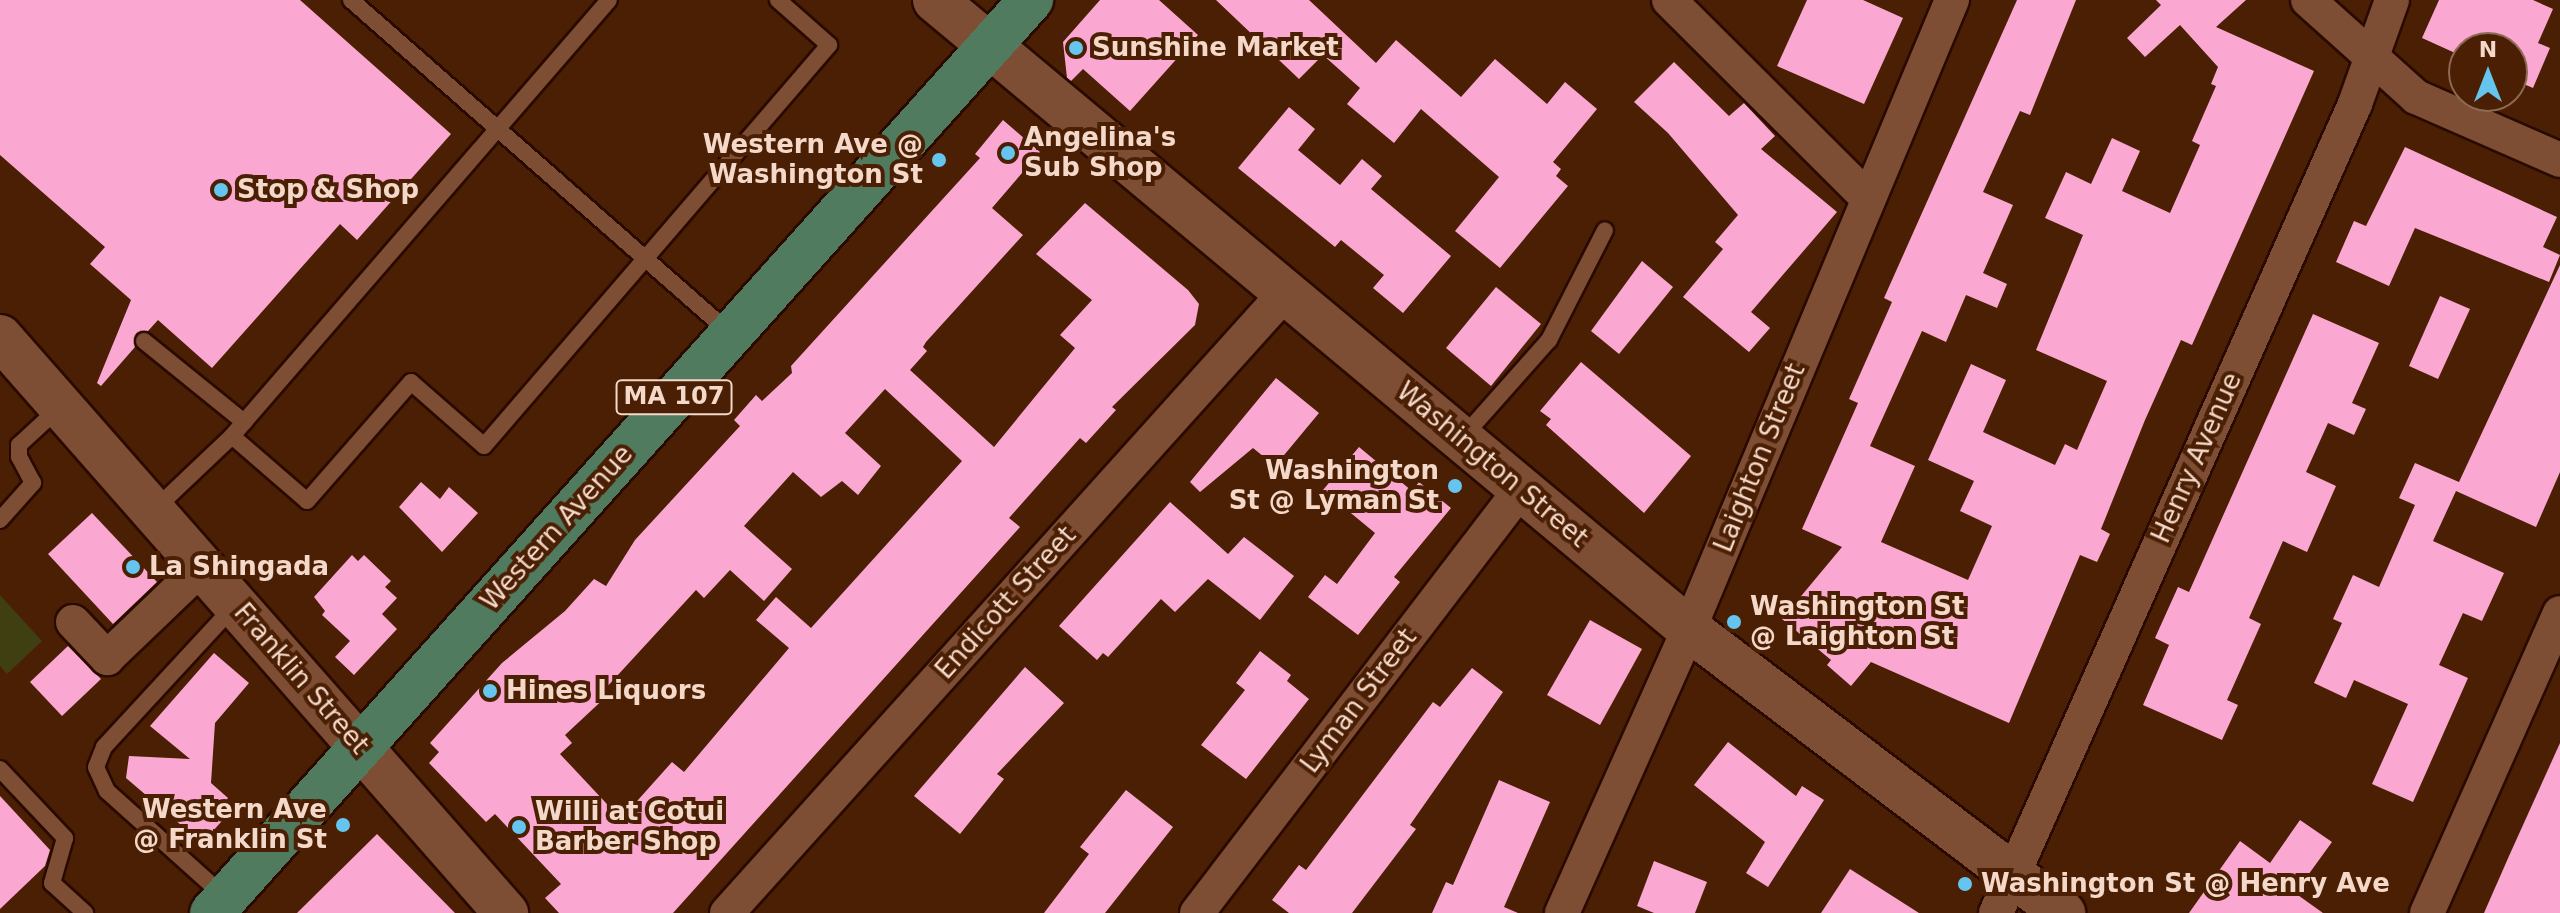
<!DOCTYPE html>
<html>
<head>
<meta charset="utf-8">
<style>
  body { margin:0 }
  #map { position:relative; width:2560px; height:913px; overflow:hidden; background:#4a1f04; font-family:"DejaVu Sans",sans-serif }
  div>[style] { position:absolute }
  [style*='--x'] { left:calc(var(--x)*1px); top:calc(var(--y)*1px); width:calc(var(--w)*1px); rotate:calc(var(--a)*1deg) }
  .green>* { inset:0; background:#3f3f12 }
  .building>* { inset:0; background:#faa8d1 }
  .roads { filter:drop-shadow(2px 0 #2a0a00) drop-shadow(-2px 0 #2a0a00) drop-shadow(0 2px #2a0a00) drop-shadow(0 -2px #2a0a00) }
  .service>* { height:16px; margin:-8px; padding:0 8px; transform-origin:8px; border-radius:8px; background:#7d4d34 }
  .minor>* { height:34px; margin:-17px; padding:0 17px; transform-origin:17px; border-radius:17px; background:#7d4d34 }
  .secondary>* { height:44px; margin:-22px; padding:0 22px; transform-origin:22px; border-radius:22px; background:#7d4d34 }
  .primary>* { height:44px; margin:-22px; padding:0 22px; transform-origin:22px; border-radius:22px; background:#517b5e }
  .dots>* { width:22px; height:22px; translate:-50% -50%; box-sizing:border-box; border:4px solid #4a1f04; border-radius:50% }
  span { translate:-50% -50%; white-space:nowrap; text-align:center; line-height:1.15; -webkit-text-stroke:8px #4a1f04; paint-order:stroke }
  .shield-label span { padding:2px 6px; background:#4a1f04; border:2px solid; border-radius:6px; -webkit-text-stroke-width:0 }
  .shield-label { font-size:24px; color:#f4d8c9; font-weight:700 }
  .poi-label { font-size:26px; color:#f4d8c9; font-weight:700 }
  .left { translate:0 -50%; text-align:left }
  .right { translate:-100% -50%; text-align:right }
  .street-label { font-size:26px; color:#f4d8c9 }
  .north { position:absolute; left:2448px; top:32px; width:80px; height:80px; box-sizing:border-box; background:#4a1f04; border:2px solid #8e6953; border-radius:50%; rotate:0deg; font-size:22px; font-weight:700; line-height:32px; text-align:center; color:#f4d8c9 }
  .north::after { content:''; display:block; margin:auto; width:28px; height:36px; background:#65c5ee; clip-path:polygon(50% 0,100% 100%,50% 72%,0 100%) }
</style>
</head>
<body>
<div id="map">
  <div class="green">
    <i style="clip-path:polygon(0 595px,42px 641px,7px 674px,0 666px)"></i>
  </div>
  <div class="building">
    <i style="clip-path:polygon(0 0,300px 0,451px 134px,357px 240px,340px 224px,212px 368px,158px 320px,148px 331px,136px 334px,135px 347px,101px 386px,97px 383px,131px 300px,90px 264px,105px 247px,0 155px)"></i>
    <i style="clip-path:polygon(1100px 0,1159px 0,1198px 35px,1130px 111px,1083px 69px,1071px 81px,1067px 78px,1063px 42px)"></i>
    <i style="clip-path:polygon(1216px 0,1309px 0,1376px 63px,1396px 40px,1461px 97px,1495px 59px,1547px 104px,1565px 82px,1597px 109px,1553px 162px,1561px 169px,1556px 176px,1568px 186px,1500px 268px,1455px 231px,1499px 177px,1421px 109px,1394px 143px,1347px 104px,1360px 88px,1323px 55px,1299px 79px)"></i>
    <i style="clip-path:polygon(1807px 0,1863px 0,1903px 18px,1864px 104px,1777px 66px)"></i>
    <i style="clip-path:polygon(2017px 0,2076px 0,2030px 115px,2020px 111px,1983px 192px,2013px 205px,1983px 273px,2007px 284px,1997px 308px,1966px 295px,1946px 342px,1922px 331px,1870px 446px,1915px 466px,1881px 542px,1968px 580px,1992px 526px,1960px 511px,1974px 481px,1928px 460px,1971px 364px,2006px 380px,1983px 432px,2055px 465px,2065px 444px,2077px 450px,2107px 381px,2036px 350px,2083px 235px,2045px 218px,2066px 172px,2091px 184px,2112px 138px,2140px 151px,2122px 191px,2170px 213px,2200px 145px,2192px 141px,2216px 86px,2211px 84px,2218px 67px,2180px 25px,2145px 57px,2127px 38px,2161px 5px,2156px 0,2246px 0,2216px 27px,2314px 71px,2192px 345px,2181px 340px,2145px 420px,2101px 529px,2110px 534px,2097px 562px,2080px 555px,2009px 723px,1871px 662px,1851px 686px,1827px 665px,1831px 660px,1782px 619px,1842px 547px,1802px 529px,1858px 403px,1849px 399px,1892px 302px,1884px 298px)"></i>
    <i style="clip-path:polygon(2439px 0,2533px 0,2553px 9px,2538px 43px,2550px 48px,2533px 88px,2512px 79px,2512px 48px,2464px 48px,2464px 57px,2422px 38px)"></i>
    <i style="clip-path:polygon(1674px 62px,1729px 116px,1744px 103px,1775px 136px,1761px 149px,1837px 212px,1751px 312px,1770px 328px,1749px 352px,1683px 297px,1723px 249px,1715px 242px,1738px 215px,1668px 133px,1634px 102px)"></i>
    <i style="clip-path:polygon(1289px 107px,1315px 129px,1298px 150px,1340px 185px,1362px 159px,1382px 176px,1371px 189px,1451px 256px,1403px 313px,1373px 288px,1384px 275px,1341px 240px,1335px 247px,1238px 168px)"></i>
    <i style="clip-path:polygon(evenodd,1003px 120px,1040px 152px,992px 208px,1023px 235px,926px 342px,923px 347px,927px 351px,910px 370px,994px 447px,1075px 348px,1060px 335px,1092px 300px,1036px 254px,1085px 203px,1188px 290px,1199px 304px,1195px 325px,1112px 407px,1116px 410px,1086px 443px,1080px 438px,1009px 518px,1020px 527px,673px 913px,559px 913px,545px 898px,561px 884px,495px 814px,486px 822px,429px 763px,439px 752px,430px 743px,502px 663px,565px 611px,594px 579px,606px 586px,635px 540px,740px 426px,734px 420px,756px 395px,762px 401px,792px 373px,791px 366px,980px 158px,975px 154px,1003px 120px,885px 389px,962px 461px,811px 628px,776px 597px,756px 620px,789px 648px,684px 772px,672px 762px,621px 819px,560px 754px,572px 743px,565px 735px,609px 694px,605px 689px,696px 590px,704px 598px,730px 570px,764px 601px,792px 569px,744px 526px,793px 472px,821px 497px,842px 481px,858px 495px,881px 466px,845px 433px,885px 389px)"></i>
    <i style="clip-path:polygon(2405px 147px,2557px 217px,2543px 247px,2560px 255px,2549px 282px,2415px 228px,2389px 286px,2336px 262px,2354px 221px,2366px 226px)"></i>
    <i style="clip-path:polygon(1642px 261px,1673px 287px,1619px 354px,1591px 331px)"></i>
    <i style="clip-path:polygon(2560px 265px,2560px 472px,2536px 527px,2456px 491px,2433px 541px,2504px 573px,2482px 621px,2463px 613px,2439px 665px,2468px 678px,2413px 802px,2372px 784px,2408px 704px,2354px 680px,2346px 698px,2314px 683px,2342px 623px,2333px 619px,2353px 575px,2379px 587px,2415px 505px,2399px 498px,2415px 463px,2459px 482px)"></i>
    <i style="clip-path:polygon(1496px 287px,1541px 324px,1491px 386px,1446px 348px)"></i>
    <i style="clip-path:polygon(2440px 296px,2470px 309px,2438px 379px,2409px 366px)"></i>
    <i style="clip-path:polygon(2313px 314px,2379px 343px,2352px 403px,2366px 409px,2354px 435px,2328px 423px,2306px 472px,2336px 486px,2307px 552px,2283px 541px,2249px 618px,2261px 624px,2227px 700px,2238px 705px,2222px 740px,2143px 705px,2169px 645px,2155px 638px,2178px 587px,2189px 592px)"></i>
    <i style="clip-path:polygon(1581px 362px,1691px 456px,1644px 513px,1546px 425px,1551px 419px,1540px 411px)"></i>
    <i style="clip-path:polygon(1276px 378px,1319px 413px,1275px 466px,1253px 448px,1200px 492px,1190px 482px)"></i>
    <i style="clip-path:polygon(1359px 447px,1412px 491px,1419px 482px,1451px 508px,1394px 577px,1400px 582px,1358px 635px,1308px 597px,1325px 575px,1337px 584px,1375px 533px,1323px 490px)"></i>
    <i style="clip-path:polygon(421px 482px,440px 499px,449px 487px,478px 513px,442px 552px,399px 507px)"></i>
    <i style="clip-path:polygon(1170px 502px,1228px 554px,1244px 537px,1294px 576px,1260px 620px,1208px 579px,1175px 612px,1161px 599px,1108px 657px,1103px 653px,1097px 660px,1059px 626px)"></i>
    <i style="clip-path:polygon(92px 513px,157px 582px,113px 624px,48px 554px)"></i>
    <i style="clip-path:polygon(352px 555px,358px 561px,364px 555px,391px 581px,385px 587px,397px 598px,382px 614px,397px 629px,354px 675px,335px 657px,350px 641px,322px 615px,325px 611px,314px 597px)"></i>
    <i style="clip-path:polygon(1590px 620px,1642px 649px,1600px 725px,1547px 695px)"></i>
    <i style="clip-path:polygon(68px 646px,101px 679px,62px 716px,30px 682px)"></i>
    <i style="clip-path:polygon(1260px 651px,1291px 675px,1287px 681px,1309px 699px,1246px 779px,1201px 745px,1245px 690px,1236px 683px)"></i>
    <i style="clip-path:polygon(214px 653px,249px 683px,215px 723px,211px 783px,228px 798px,223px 805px,231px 811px,202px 843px,126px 778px,129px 756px,190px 759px,150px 726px)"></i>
    <i style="clip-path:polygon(1025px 667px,1064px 703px,997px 774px,1004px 779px,960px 834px,914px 796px)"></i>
    <i style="clip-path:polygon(1472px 668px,1503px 692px,1410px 825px,1416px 829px,1352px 913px,1289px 913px,1272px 900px,1299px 865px,1306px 870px,1433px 702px,1440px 707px)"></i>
    <i style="clip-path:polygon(1728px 742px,1796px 796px,1802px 786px,1824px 800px,1768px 887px,1746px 873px,1765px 842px,1694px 785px)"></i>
    <i style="clip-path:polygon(2560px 743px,2560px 913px,2484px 913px,2509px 856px)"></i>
    <i style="clip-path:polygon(1499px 780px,1550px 802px,1504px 907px,1518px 913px,1432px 913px,1446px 882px,1453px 885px)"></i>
    <i style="clip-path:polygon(1126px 790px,1173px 827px,1105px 913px,1044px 913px,1089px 854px,1080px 847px)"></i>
    <i style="clip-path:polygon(0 796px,50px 850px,45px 866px,0 909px)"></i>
    <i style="clip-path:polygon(2300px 820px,2332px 842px,2295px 893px,2323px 913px,2189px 913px,2240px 841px,2270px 863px)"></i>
    <i style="clip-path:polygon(377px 834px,455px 913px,297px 913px)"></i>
    <i style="clip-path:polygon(1654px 861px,1707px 882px,1695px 913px,1654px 913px,1637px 906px)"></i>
    <i style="clip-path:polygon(1850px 869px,1919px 913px,1821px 913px)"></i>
  </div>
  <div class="roads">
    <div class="service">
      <i style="--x:351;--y:0;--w:506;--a:41.31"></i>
      <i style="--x:144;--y:341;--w:129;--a:39"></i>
      <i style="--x:232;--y:436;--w:99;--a:40.9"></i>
      <i style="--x:307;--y:501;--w:158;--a:-48.8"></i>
      <i style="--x:411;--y:382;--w:97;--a:41.2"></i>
      <i style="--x:484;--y:446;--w:529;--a:-49.29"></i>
      <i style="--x:829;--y:45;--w:68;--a:-138.6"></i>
      <i style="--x:1462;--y:438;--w:131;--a:-48.4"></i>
      <i style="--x:1549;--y:340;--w:123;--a:-63"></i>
      <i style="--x:153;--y:511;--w:109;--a:-43.5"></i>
      <i style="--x:232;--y:436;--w:576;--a:-49.15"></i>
      <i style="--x:0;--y:520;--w:50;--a:-48.3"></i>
      <i style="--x:33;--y:483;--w:30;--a:-118"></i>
      <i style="--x:19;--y:457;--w:12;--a:-90"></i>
      <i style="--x:19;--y:445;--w:54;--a:-42.8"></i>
      <i style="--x:0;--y:769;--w:95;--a:46.7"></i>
      <i style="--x:65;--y:838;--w:47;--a:106.1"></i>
      <i style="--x:52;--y:883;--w:45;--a:42.3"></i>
      <i style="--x:225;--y:897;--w:159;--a:-138.1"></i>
      <i style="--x:107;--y:791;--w:26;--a:-115"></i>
      <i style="--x:96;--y:767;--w:22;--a:-68"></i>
      <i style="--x:104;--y:747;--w:193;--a:-47.3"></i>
    </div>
    <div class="minor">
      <i style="--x:1669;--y:0;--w:281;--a:44.9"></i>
      <i style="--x:2308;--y:0;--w:145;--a:41.9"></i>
      <i style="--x:2416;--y:97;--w:157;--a:23.6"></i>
      <i style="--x:73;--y:622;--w:50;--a:46.6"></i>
      <i style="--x:107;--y:658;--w:132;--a:-43.8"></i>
      <i style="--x:727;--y:913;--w:834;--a:-48.01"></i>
      <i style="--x:1197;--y:913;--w:534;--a:-52.61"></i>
      <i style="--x:1562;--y:913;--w:311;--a:-65.9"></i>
      <i style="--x:1689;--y:629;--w:682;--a:-67.31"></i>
      <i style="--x:1996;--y:913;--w:885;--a:-66.07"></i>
      <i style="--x:2355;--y:104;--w:110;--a:-70.4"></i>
      <i style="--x:2427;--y:913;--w:328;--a:-66.1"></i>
    </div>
    <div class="secondary">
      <i style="--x:935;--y:0;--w:982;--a:39.84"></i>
      <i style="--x:1689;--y:629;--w:470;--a:37.2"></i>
      <i style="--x:0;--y:337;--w:767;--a:48.7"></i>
    </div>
    <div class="primary">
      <i style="--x:212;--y:913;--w:1227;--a:-48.11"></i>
    </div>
  </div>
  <div class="dots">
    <i style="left:1076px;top:48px;background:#65c5ee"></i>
    <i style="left:1008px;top:153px;background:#65c5ee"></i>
    <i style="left:939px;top:160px;background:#65c5ee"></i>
    <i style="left:221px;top:190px;background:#65c5ee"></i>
    <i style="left:1455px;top:486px;background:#65c5ee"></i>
    <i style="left:133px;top:567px;background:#65c5ee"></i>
    <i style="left:1734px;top:622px;background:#65c5ee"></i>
    <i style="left:490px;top:691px;background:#65c5ee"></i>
    <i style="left:343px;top:825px;background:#65c5ee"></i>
    <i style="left:519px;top:827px;background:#65c5ee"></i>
    <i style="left:1965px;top:884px;background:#65c5ee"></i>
  </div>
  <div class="shield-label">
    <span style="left:674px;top:397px">MA 107</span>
  </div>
  <div class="poi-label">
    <span class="left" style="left:1092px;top:48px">Sunshine Market</span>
    <span class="left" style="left:1024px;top:153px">Angelina's<br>Sub Shop</span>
    <span class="right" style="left:923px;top:160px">Western Ave @<br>Washington St</span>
    <span class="left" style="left:237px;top:190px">Stop &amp; Shop</span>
    <span class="right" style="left:1439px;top:486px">Washington<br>St @ Lyman St</span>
    <span class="left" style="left:149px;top:567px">La Shingada</span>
    <span class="left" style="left:1750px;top:622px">Washington St<br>@ Laighton St</span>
    <span class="left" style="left:506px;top:691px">Hines Liquors</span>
    <span class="right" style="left:327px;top:825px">Western Ave<br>@ Franklin St</span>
    <span class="left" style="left:535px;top:827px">Willi at Cotui<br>Barber Shop</span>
    <span class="left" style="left:1981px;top:884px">Washington St @ Henry Ave</span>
  </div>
  <div class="street-label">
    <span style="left:1760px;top:458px;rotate:-68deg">Laighton Street</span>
    <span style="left:2197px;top:458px;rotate:-66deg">Henry Avenue</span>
    <span style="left:1492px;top:465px;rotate:40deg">Washington Street</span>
    <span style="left:557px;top:528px;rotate:-48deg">Western Avenue</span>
    <span style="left:1006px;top:603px;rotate:-48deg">Endicott Street</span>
    <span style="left:301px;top:679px;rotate:49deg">Franklin Street</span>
    <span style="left:1359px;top:701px;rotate:-53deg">Lyman Street</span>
  </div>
  <div class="north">N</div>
</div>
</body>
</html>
